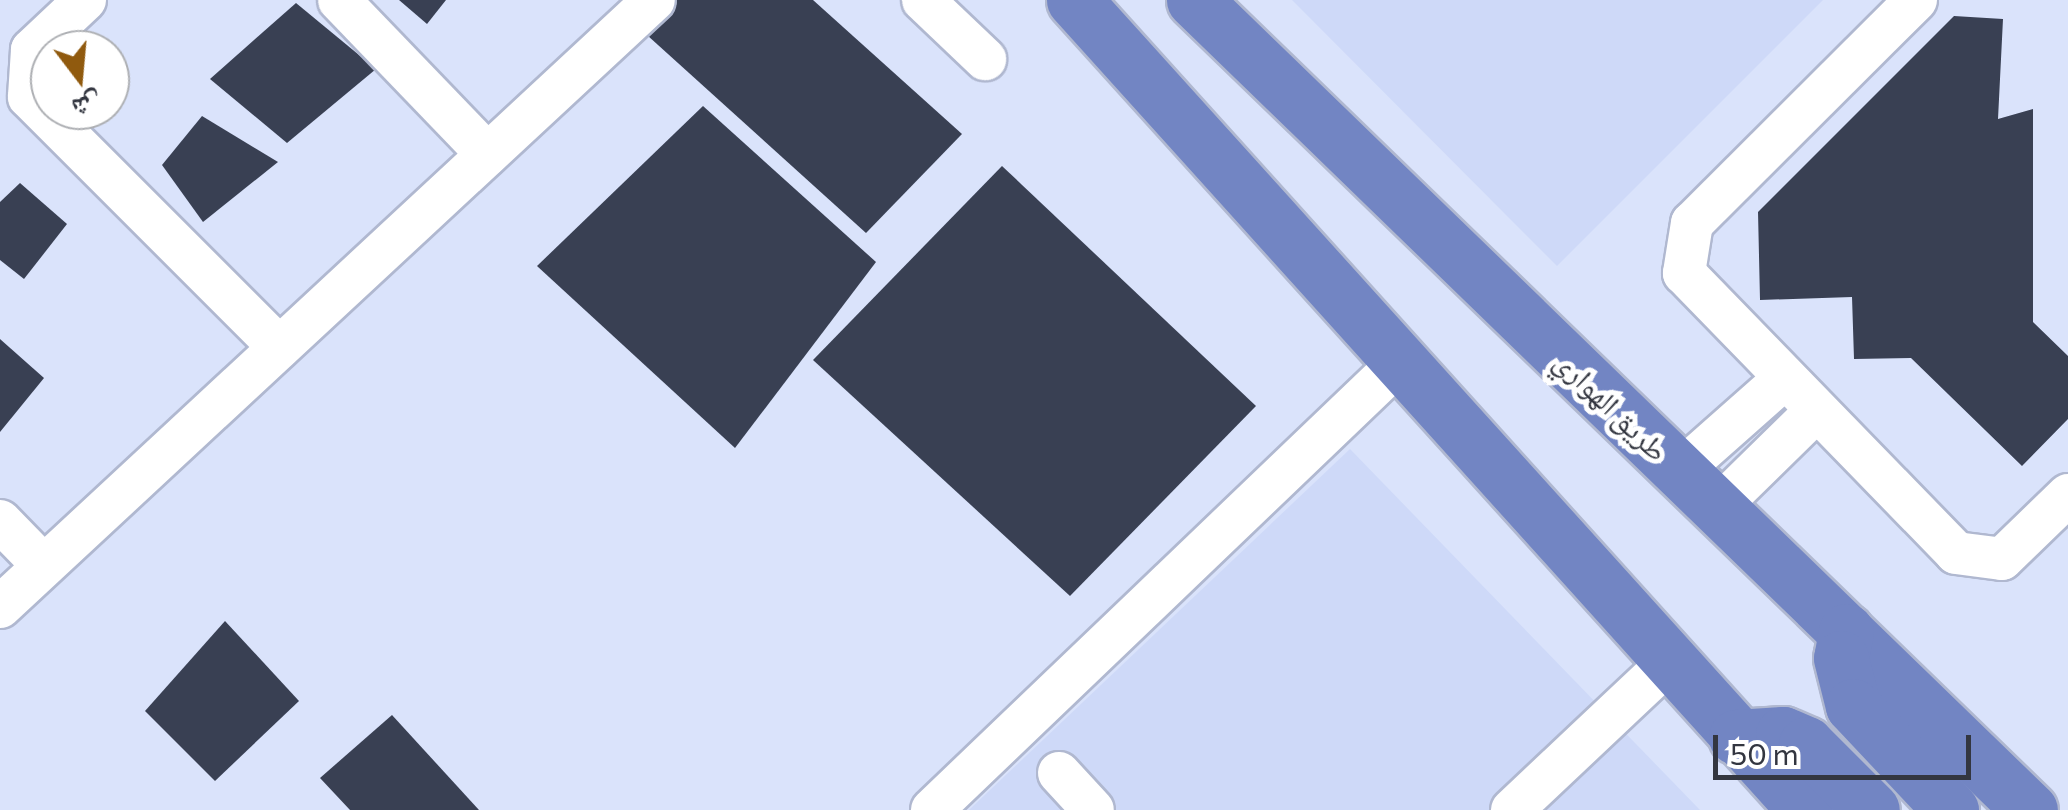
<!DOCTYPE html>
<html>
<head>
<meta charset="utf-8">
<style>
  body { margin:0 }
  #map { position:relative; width:2068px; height:810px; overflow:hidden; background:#dae3fb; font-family:Commissioner,"Noto Naskh Arabic",sans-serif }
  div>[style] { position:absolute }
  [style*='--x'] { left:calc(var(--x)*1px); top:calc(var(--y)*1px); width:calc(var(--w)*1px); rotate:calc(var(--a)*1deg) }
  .built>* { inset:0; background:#ced9f8 }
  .building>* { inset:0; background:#394053 }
  .roads { filter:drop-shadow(2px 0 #b0b8d0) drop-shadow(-2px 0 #b0b8d0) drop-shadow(0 2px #b0b8d0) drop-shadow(0 -2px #b0b8d0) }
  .minor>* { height:42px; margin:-21px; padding:0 21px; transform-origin:21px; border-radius:21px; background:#fff }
  .highway>* { height:55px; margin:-27.5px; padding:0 27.5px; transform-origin:27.5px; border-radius:27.5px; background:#7285c3 }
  span { translate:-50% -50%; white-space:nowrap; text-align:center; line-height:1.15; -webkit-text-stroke:10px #fff; paint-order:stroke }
  .street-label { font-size:30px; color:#333640 }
  .north { position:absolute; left:30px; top:30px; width:100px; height:100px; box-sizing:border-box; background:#fff; border:2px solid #adafb3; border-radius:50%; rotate:164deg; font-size:28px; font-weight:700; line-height:40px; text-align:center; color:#333640 }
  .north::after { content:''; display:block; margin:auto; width:35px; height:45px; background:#905a0e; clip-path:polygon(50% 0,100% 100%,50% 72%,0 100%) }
  .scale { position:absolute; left:1713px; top:735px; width:258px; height:45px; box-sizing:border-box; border:5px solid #333640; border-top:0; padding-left:12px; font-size:30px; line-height:35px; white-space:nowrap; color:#333640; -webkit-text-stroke:8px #fff; paint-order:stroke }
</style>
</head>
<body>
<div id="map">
  <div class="built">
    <i style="clip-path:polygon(1292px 0,1823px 0,1557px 266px)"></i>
    <i style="clip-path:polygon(1350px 449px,1700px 810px,969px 810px)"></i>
  </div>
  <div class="building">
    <i style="clip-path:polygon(399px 0,446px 0,427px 24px)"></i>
    <i style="clip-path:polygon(667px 0,813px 0,962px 134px,866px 233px,637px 26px)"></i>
    <i style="clip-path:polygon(296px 3px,376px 69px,287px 143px,210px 79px)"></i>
    <i style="clip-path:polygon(1954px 16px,2003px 19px,1998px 119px,2033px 109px,2033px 322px,2068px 356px,2068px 419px,2022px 466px,1911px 358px,1854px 359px,1852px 297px,1760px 300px,1758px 212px)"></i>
    <i style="clip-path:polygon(703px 106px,876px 262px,735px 448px,537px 266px)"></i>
    <i style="clip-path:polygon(202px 116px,278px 162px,203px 222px,162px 165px)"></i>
    <i style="clip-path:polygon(1002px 166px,1256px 406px,1070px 596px,813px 360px)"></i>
    <i style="clip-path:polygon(20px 183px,67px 224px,24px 279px,0 260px,0 202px)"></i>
    <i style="clip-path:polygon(0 339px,44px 378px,0 432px)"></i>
    <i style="clip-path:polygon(225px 621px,299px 701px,215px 781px,145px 711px)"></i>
    <i style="clip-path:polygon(392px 715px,479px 810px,350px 810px,320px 778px)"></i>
  </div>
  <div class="roads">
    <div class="minor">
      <i style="--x:85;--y:0;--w:73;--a:136.7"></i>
      <i style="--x:32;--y:50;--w:47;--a:93.7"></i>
      <i style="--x:29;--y:97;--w:354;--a:45"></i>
      <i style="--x:339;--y:0;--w:214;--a:46.1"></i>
      <i style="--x:923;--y:0;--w:86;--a:43.6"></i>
      <i style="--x:1916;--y:0;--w:316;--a:135.1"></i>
      <i style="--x:1692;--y:223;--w:51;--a:99.1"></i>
      <i style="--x:1684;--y:273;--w:390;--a:45.8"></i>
      <i style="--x:1956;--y:553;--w:46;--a:7.4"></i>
      <i style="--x:2002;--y:559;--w:92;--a:-44.1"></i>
      <i style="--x:1680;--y:471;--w:139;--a:-41.5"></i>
      <i style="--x:1718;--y:507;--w:136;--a:-44.4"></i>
      <i style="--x:0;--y:521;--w:62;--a:45.7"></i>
      <i style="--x:0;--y:607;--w:892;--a:-42.87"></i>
      <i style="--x:1059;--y:773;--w:50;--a:47.4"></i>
      <i style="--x:932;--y:810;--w:646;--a:-43.75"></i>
      <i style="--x:1512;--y:810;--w:213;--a:-43.3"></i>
    </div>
    <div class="highway">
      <i style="--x:1074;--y:0;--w:1091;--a:47.93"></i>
      <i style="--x:1194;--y:0;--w:1164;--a:44.1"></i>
      <i style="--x:1846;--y:631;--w:27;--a:100"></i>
      <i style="--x:1841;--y:658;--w:49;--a:76"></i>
      <i style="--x:1853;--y:706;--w:143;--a:46.7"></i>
      <i style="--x:1736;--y:737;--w:47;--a:-3.7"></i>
      <i style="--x:1783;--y:734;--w:25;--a:23"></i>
      <i style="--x:1806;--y:744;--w:93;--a:45"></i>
    </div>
  </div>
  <div class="street-label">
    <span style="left:1612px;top:405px;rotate:44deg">طريق الهواري</span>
  </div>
  <div class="north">ش</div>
  <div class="scale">50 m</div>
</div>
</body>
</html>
